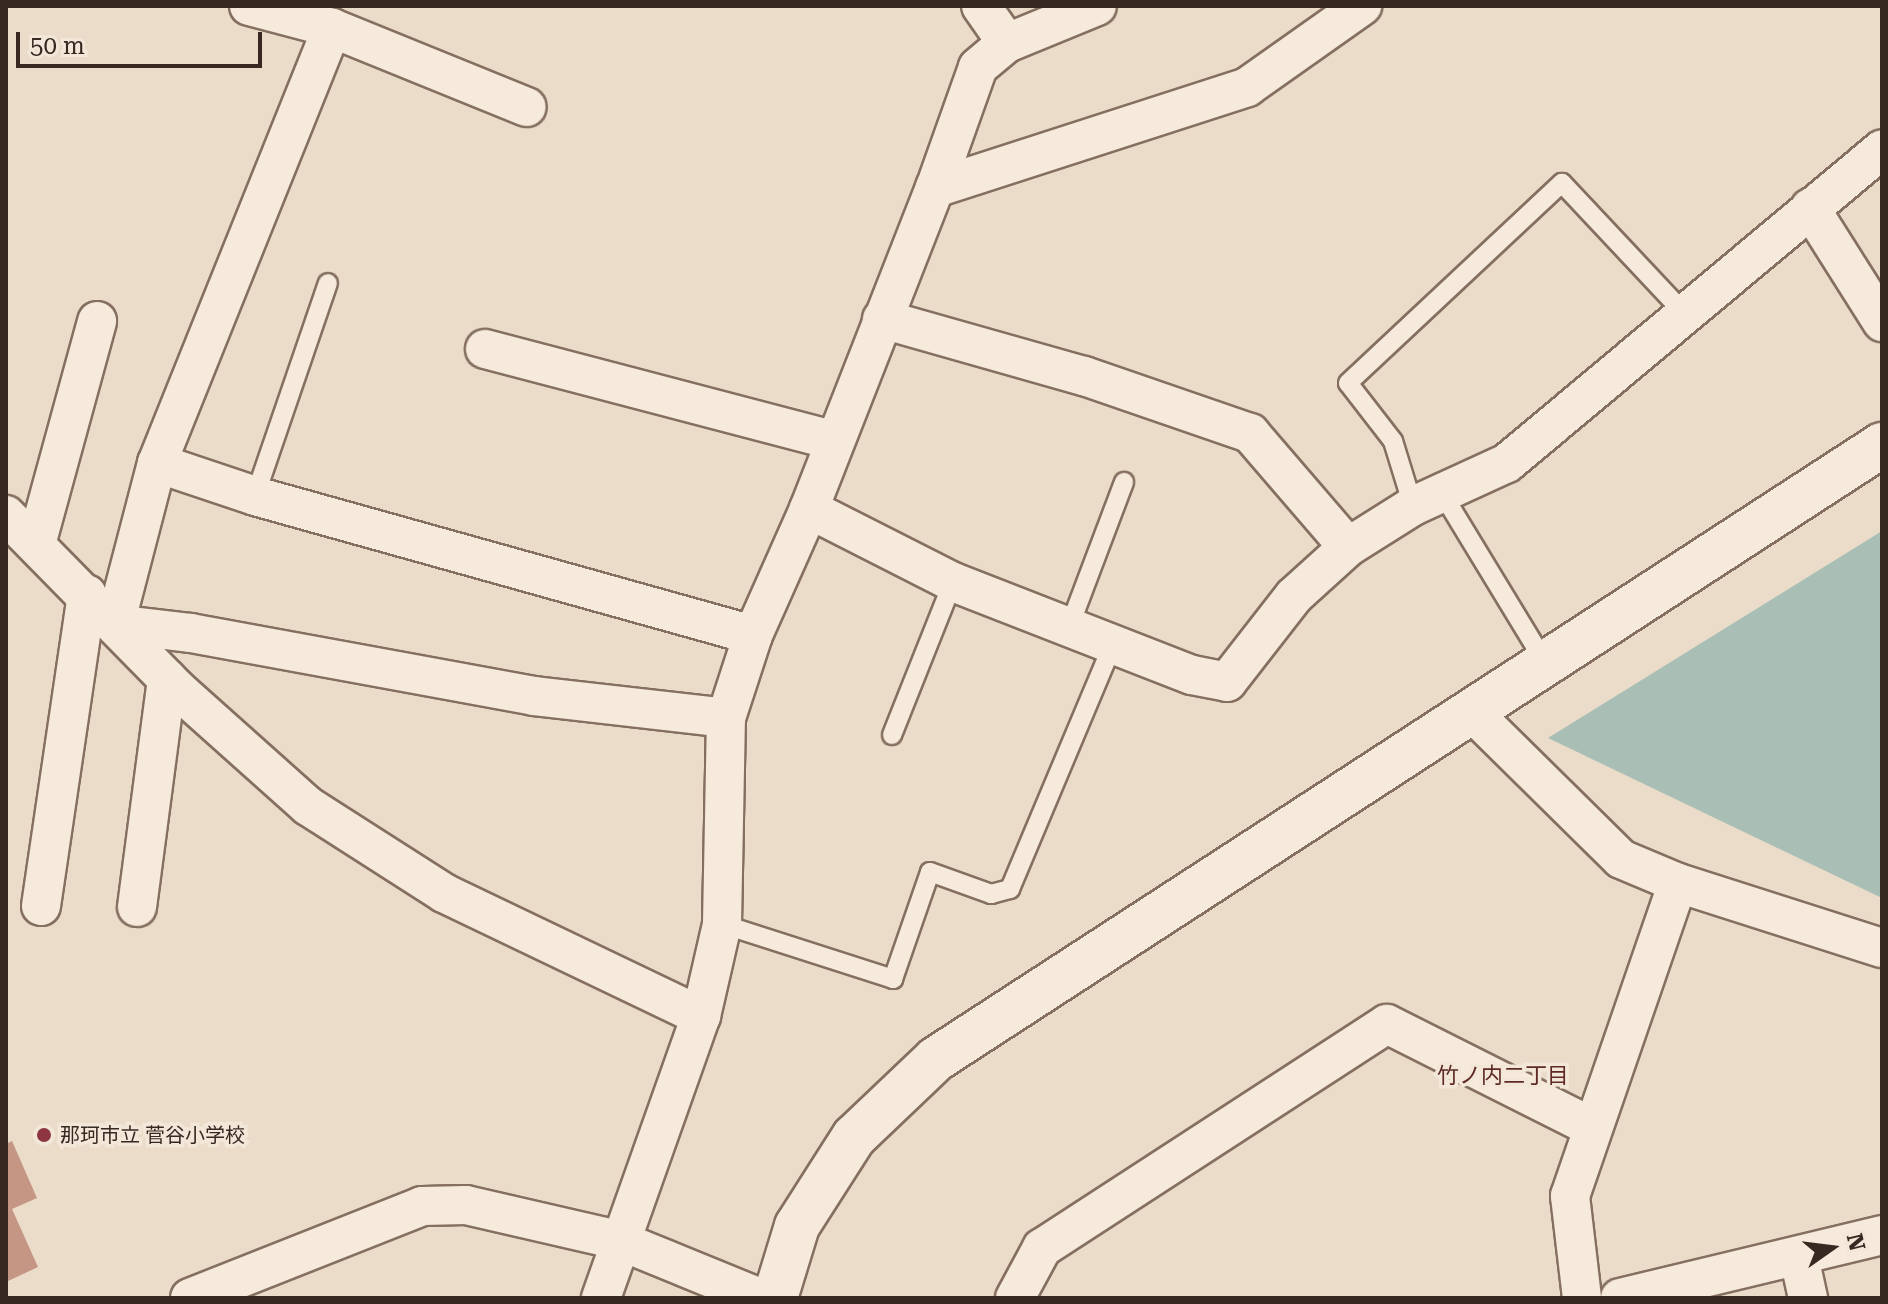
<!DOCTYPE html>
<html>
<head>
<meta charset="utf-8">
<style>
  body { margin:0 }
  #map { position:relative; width:1888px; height:1304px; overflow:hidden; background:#eadcc9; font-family:"Roboto Serif","Noto Sans JP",serif }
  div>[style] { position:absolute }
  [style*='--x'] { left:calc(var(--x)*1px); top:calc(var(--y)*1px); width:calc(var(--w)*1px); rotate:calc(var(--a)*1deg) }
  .water>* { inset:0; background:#a9bfb6 }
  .building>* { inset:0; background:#c49683 }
  .roads { filter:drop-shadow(2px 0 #856f60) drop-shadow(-2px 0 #856f60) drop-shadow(0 2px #856f60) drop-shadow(0 -2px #856f60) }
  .service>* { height:18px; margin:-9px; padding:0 9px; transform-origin:9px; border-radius:9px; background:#f6eadc }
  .minor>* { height:38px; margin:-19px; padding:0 19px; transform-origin:19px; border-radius:19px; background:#f6eadc }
  .tertiary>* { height:44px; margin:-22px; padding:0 22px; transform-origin:22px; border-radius:22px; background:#f6eadc }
  .dots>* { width:22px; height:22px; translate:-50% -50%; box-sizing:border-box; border:4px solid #f2e7d8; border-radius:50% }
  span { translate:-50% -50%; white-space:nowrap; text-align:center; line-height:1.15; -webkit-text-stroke:7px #f2e7d8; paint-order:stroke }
  .poi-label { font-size:20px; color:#372922 }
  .left { translate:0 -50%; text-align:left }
  .neighbourhood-label { font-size:22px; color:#5f2a25 }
  .frame { position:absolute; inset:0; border:8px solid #372922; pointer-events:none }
  .north { position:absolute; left:1792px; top:1208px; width:80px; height:80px; -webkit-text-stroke:6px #f2e7d8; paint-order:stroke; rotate:76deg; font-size:22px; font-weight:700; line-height:32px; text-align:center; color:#372922 }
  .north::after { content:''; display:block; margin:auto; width:28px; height:36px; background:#372922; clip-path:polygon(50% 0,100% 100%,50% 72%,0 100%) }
  .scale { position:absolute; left:16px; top:32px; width:246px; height:36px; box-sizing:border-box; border:4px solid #372922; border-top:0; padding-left:10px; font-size:24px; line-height:28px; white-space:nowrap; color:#372922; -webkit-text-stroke:6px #f2e7d8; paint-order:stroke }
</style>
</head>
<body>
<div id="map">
  <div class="water">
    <i style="clip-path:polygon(1882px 531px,1882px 898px,1548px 738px)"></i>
  </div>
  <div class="building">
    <i style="clip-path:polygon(12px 1141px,37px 1198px,12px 1209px,38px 1267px,6px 1282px,6px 1144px)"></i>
  </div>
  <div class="roads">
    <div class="service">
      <i style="--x:1442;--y:493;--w:200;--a:58.7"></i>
      <i style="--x:255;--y:496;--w:225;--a:-71.1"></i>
      <i style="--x:1413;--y:506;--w:68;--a:-107.1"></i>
      <i style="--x:1393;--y:441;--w:73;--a:-127.8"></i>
      <i style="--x:1348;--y:383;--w:293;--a:-43.1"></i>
      <i style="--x:1562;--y:183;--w:180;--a:46.8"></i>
      <i style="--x:1070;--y:625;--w:153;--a:-69.3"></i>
      <i style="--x:892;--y:735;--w:165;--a:-68.3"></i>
      <i style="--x:722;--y:924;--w:180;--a:17.8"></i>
      <i style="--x:893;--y:979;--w:113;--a:-70.9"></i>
      <i style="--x:930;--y:872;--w:65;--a:19.8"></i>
      <i style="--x:991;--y:894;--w:20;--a:-15"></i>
      <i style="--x:1010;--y:889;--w:266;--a:-67.2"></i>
    </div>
    <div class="minor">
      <i style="--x:249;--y:6;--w:86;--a:14.8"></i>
      <i style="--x:332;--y:28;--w:469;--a:111.9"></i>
      <i style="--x:157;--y:463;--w:103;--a:18.6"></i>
      <i style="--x:255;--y:496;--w:517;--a:15.6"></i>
      <i style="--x:332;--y:28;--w:210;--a:22.1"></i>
      <i style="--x:1007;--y:43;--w:97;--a:-22.3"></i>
      <i style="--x:935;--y:188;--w:328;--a:-17.9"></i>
      <i style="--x:1247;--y:87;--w:141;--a:-35.2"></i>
      <i style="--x:1810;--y:208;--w:135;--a:57.7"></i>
      <i style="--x:882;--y:319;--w:210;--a:15.8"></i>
      <i style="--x:1084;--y:376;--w:176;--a:19"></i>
      <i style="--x:1250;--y:433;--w:150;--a:49.3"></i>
      <i style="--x:485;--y:349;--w:359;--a:14.7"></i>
      <i style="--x:157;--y:463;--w:166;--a:104.6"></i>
      <i style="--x:115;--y:624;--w:77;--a:6.8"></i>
      <i style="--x:191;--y:633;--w:349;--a:10.4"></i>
      <i style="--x:534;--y:696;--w:193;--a:6.5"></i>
      <i style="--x:809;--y:509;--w:161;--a:26.9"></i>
      <i style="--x:953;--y:582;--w:256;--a:21.3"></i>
      <i style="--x:1192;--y:675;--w:36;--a:11"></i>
      <i style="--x:1227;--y:682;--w:109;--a:-52.1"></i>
      <i style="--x:1294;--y:596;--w:73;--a:-42.2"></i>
      <i style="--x:1348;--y:547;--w:77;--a:-32.2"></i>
      <i style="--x:1413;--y:506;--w:103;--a:-24.6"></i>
      <i style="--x:1507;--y:463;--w:489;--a:-39.9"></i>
      <i style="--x:6;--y:515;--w:243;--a:45.5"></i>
      <i style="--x:176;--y:688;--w:177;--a:41.8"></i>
      <i style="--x:308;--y:806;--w:161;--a:32.6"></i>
      <i style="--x:444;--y:893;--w:285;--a:25.6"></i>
      <i style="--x:37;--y:541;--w:228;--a:-74.7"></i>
      <i style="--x:1472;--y:712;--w:209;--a:44.6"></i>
      <i style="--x:1621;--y:859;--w:62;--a:22.8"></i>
      <i style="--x:1678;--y:883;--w:214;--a:17.7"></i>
      <i style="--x:41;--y:906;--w:315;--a:-81.6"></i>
      <i style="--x:137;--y:907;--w:230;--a:-82.5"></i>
      <i style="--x:1799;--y:1257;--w:42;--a:77.6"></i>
      <i style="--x:190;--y:1298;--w:250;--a:-21.6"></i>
      <i style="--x:422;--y:1206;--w:44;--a:-1.3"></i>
      <i style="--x:466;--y:1205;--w:156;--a:13"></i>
      <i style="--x:618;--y:1240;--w:153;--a:22.2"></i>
      <i style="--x:601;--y:1298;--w:299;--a:-70.5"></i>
      <i style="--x:701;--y:1016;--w:94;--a:-77.1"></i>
      <i style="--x:722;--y:924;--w:206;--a:-88.9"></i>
      <i style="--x:726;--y:718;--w:87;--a:-72"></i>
      <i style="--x:753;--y:635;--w:138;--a:-66"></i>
      <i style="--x:809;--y:509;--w:345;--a:-68.6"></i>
      <i style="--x:935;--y:188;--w:128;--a:-70.4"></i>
      <i style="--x:978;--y:67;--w:38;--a:-40"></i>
      <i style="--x:1007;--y:43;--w:45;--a:-125.1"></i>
      <i style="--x:1015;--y:1298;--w:57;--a:-61.6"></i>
      <i style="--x:1042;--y:1248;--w:411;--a:-33"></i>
      <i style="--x:1387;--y:1024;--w:229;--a:26.7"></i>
      <i style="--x:1582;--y:1298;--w:103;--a:-96.7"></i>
      <i style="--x:1570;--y:1196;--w:331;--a:-71"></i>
      <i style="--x:1620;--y:1298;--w:269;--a:-13.5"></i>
    </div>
    <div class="tertiary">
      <i style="--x:775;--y:1298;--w:75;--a:-73"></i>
      <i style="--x:797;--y:1226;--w:106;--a:-57.4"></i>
      <i style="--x:854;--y:1137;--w:113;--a:-43.6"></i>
      <i style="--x:936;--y:1059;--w:1128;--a:-32.99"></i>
    </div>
  </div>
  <div class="dots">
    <i style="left:44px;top:1135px;background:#8d3642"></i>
  </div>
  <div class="poi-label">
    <span class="left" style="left:60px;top:1135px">那珂市立 菅谷小学校</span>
  </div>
  <div class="neighbourhood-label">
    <span style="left:1503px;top:1076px">竹ノ内二丁目</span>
  </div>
  <div class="frame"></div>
  <div class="north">N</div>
  <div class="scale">50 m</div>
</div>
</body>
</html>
